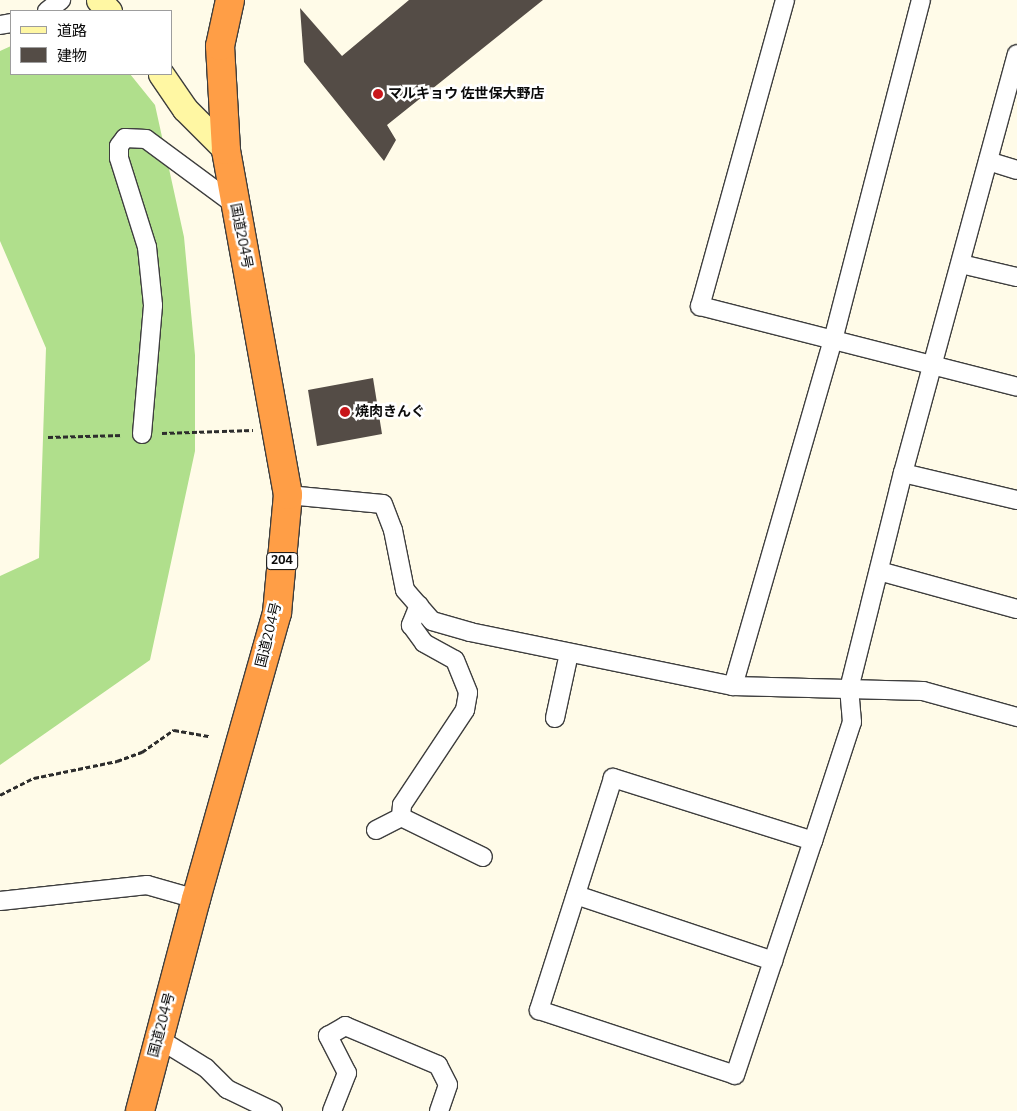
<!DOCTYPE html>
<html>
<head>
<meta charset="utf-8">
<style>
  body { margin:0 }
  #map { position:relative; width:1017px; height:1111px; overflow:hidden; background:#fffbe8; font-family:Bitter,"Noto Sans JP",serif }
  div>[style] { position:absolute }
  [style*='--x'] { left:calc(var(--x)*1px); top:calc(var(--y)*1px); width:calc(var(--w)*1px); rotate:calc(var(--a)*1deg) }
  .forest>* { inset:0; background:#b0df8c }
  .building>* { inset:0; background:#544c46 }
  .path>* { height:3px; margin-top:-1.5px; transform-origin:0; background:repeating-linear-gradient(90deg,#2d2d2d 0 5px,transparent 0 7.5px) }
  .roads { filter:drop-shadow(1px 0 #3e3e3e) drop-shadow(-1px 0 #3e3e3e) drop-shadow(0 1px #3e3e3e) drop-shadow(0 -1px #3e3e3e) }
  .street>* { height:18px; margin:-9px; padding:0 9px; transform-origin:9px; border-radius:9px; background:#fff }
  .secondary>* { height:25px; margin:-12.5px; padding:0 12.5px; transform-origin:12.5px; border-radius:12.5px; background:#fff7a3 }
  .highway>* { height:28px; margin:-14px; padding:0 14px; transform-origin:14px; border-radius:14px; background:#ff9e46 }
  .dots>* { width:14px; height:14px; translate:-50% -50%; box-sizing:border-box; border:2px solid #fff; border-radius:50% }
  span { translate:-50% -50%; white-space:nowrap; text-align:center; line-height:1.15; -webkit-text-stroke:5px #fff; paint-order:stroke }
  .shield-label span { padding:1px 4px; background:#fff; border:1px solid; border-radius:4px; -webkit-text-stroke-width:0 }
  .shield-label { font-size:12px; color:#0b0b0b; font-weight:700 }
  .poi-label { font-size:14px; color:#0b0b0b; font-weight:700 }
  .left { translate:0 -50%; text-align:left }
  .street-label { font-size:14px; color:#0b0b0b }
  .legend { position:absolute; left:10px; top:10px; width:162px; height:65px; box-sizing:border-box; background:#fff; border:1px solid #9d9d9d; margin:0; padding:6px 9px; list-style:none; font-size:15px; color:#0b0b0b }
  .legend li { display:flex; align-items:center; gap:10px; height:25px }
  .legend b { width:25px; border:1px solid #9d9d9d }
</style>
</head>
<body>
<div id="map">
  <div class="forest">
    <i style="clip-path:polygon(11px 46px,11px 74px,130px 74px,155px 105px,184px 237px,195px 355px,195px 451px,150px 660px,0 765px,0 576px,39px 558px,46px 348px,0 241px,0 51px)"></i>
  </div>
  <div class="building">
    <i style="clip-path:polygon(409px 0,543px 0,387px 125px,396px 140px,384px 161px,304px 62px,300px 8px,342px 56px)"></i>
    <i style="clip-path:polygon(373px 378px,382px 434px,317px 446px,308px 390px)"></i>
  </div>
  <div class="path">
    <i style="--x:162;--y:433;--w:91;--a:-1.9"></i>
    <i style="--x:48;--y:437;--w:75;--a:-1.5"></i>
    <i style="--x:0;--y:795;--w:38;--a:-27"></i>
    <i style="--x:34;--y:778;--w:85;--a:-11.6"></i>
    <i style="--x:117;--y:761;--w:27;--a:-20"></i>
    <i style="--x:142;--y:752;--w:39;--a:-35"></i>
    <i style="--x:174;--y:730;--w:36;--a:10"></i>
  </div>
  <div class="roads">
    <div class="street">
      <i style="--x:785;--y:0;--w:318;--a:105.5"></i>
      <i style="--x:700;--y:306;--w:327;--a:14.3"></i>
      <i style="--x:47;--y:11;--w:18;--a:-38"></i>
      <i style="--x:0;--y:25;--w:11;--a:-10"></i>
      <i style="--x:988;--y:161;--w:30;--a:17"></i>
      <i style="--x:961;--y:264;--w:57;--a:13.1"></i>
      <i style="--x:142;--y:434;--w:129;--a:-85.1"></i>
      <i style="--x:153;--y:305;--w:58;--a:-95.9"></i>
      <i style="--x:147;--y:247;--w:93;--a:-107.5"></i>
      <i style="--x:119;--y:158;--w:12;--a:-90"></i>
      <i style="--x:119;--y:146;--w:10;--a:-53"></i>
      <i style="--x:125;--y:138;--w:21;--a:3"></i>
      <i style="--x:146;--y:139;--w:109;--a:36.5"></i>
      <i style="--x:903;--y:473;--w:117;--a:13.3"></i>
      <i style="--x:288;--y:495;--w:95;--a:5.4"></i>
      <i style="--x:383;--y:504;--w:28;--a:69"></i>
      <i style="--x:393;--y:530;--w:61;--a:78.7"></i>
      <i style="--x:405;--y:590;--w:41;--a:48.9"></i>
      <i style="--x:432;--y:621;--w:40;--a:16"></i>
      <i style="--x:470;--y:632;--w:268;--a:11.6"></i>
      <i style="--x:733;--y:686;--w:190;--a:1.5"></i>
      <i style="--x:923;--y:691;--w:98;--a:15.5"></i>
      <i style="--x:879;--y:571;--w:143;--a:15.4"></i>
      <i style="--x:419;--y:605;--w:22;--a:112"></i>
      <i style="--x:411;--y:625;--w:22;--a:54"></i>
      <i style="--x:424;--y:643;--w:35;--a:29"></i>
      <i style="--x:455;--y:660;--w:35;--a:68"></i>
      <i style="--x:468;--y:693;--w:17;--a:100"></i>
      <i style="--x:465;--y:710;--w:114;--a:123.6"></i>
      <i style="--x:402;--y:805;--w:12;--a:95"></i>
      <i style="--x:401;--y:817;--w:91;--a:26"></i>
      <i style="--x:733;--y:686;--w:360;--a:-73.9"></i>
      <i style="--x:833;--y:340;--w:351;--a:-75.5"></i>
      <i style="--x:555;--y:718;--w:66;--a:-77.8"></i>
      <i style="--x:376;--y:830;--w:28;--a:-27"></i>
      <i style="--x:813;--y:841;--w:210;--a:-162.5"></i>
      <i style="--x:613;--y:778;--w:244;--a:107.7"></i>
      <i style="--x:539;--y:1010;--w:206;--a:18.3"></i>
      <i style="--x:735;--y:1075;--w:247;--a:-71.6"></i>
      <i style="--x:813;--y:841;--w:125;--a:-71.9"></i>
      <i style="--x:852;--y:722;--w:33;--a:-95"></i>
      <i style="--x:849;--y:689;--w:223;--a:-76"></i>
      <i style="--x:903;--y:473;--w:434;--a:-74.8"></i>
      <i style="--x:576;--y:895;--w:208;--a:18.5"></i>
      <i style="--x:0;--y:901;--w:148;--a:-6.2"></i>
      <i style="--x:147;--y:885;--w:51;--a:15.9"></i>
      <i style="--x:159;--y:1039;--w:55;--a:31.7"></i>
      <i style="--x:206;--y:1068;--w:30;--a:45"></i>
      <i style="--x:227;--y:1089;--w:51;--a:25.6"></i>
      <i style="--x:332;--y:1111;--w:41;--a:-68.5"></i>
      <i style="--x:347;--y:1073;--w:42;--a:-117.2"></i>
      <i style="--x:328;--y:1036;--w:20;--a:-30"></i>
      <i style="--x:345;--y:1026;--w:101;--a:22.8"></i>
      <i style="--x:438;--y:1065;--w:22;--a:63"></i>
      <i style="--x:448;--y:1085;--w:28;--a:109"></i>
    </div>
    <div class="secondary">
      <i style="--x:99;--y:0;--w:15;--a:48"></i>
      <i style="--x:161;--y:74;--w:42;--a:55.6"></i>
      <i style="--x:185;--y:109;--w:58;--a:45"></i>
    </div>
    <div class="highway">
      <i style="--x:140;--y:1111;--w:219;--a:-75.2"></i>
      <i style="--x:196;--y:899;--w:297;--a:-74.2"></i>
      <i style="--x:277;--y:613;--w:119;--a:-84.7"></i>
      <i style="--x:288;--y:495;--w:351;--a:-100.2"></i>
      <i style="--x:226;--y:150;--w:104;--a:-93.3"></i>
      <i style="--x:220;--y:46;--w:47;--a:-77.7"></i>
    </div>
  </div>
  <div class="dots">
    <i style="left:378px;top:94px;background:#c8161a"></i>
    <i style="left:345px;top:412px;background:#c8161a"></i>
  </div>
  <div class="shield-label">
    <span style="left:282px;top:561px">204</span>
  </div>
  <div class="poi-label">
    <span class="left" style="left:388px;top:94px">マルキョウ 佐世保大野店</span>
    <span class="left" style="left:355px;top:412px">焼肉きんぐ</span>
  </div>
  <div class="street-label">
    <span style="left:241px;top:236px;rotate:79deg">国道204号</span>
    <span style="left:269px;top:635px;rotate:-76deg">国道204号</span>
    <span style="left:162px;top:1025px;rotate:-75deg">国道204号</span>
  </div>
  <ul class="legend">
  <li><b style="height:6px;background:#fff7a3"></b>道路</li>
  <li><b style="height:14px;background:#544c46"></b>建物</li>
  </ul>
</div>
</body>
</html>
